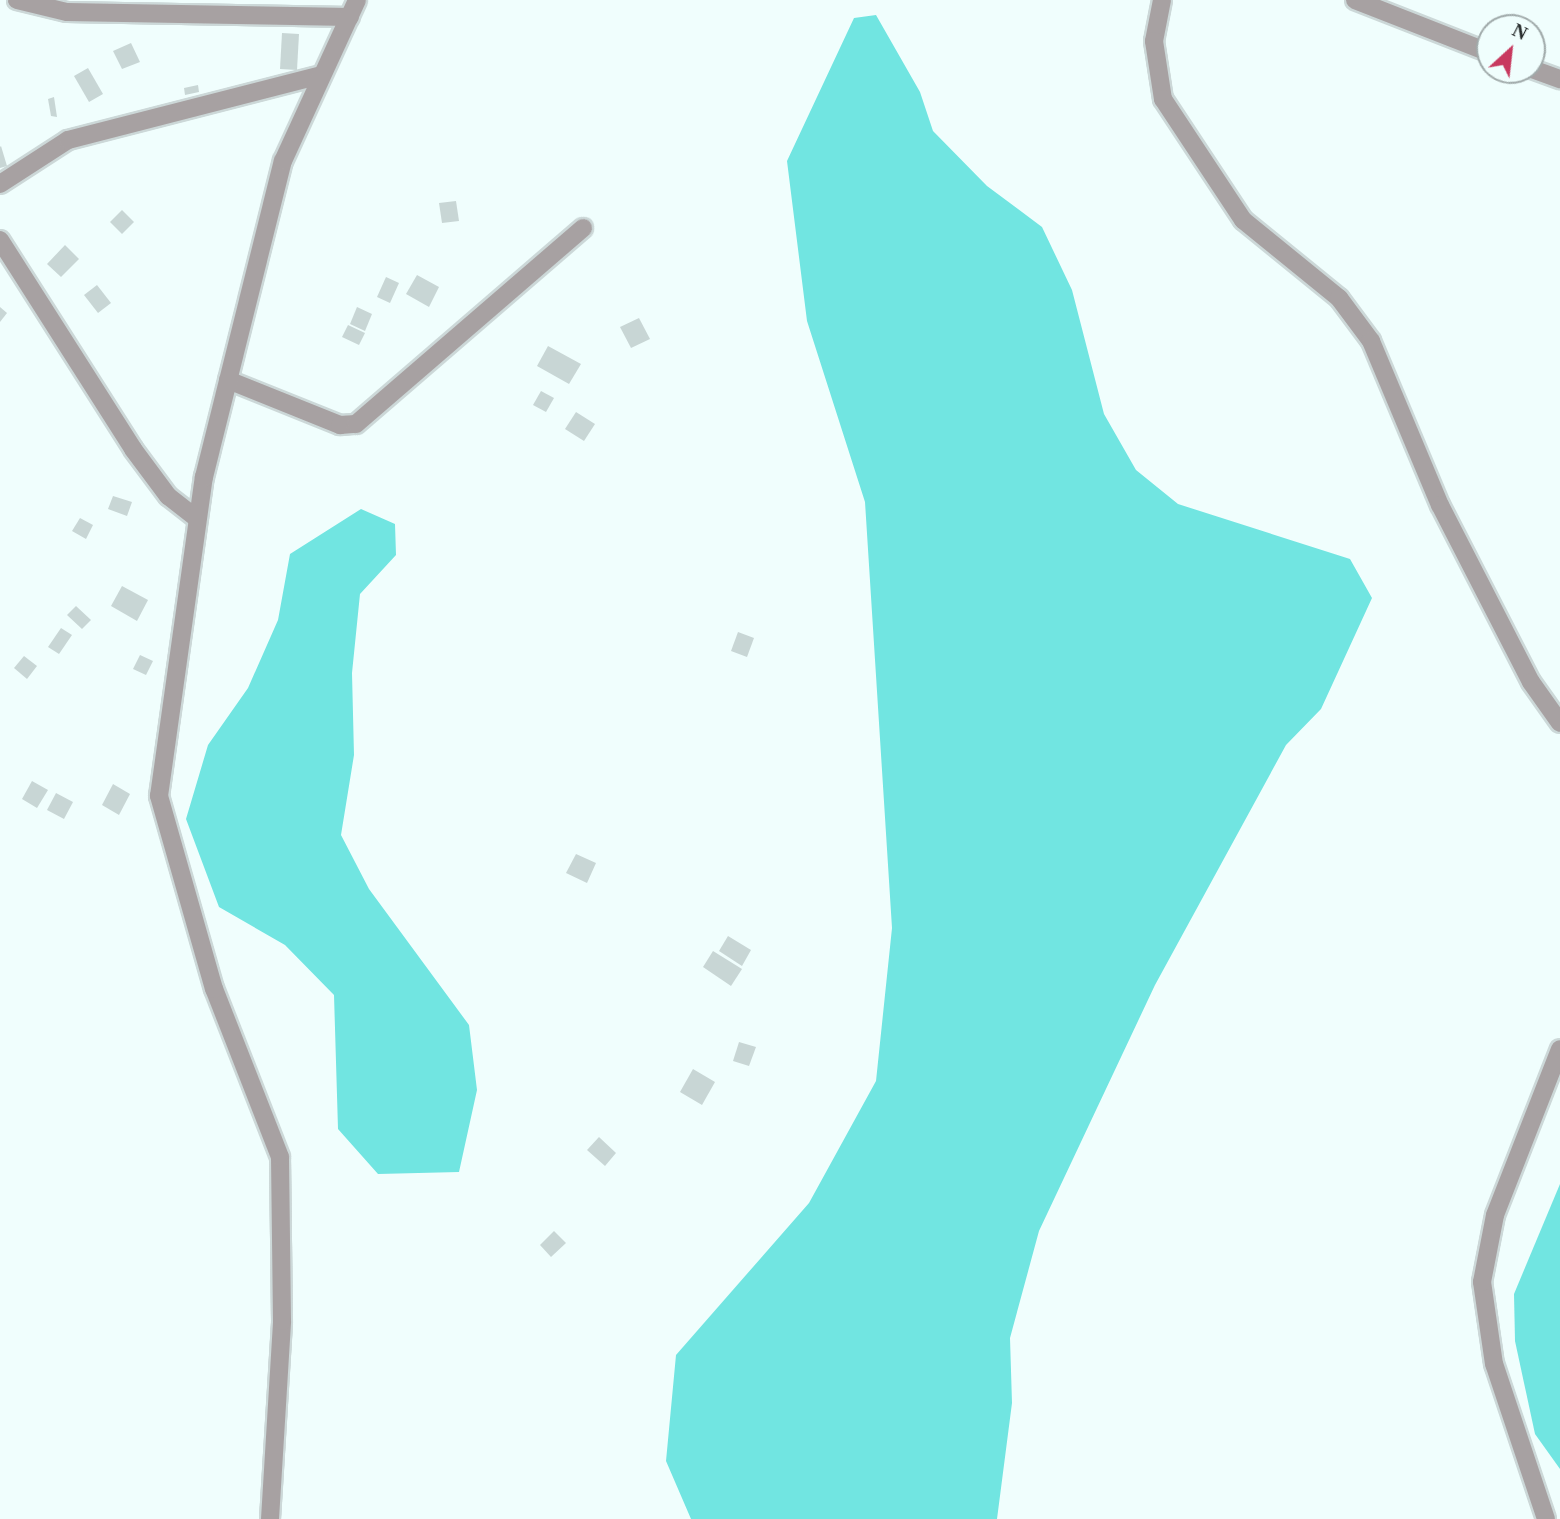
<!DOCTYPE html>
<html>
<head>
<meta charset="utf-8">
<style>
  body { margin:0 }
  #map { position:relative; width:1560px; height:1519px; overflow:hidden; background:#f0fefd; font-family:Georgia,serif }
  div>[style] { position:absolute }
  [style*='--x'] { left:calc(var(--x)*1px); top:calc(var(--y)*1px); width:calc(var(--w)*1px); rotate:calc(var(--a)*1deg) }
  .water>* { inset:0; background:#71e5e1 }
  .building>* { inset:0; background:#c8d6d5 }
  .roads { filter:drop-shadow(2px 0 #ccd8d8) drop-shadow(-2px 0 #ccd8d8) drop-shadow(0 2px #ccd8d8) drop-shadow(0 -2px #ccd8d8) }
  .minor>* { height:18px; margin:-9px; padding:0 9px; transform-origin:9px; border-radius:9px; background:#a7a1a2 }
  span { translate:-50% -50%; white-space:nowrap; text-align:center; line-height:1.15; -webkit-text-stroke:5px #f0fefd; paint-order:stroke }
  .north { position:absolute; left:1476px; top:14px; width:70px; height:70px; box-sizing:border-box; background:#f0fefd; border:2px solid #a0aaaa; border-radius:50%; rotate:27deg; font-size:19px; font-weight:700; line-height:28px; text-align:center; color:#282d2d }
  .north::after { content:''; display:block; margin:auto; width:24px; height:32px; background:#c8395f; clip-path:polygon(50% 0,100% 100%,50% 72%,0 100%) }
</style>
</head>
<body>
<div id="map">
  <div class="water">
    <i style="clip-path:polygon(876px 15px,920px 92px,933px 131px,987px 186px,1042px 227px,1072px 290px,1104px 414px,1136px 470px,1178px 504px,1350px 559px,1372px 598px,1321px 709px,1286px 745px,1155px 985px,1039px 1231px,1010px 1338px,1012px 1403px,997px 1519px,691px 1519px,666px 1461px,676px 1355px,809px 1203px,876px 1081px,892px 928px,865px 502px,807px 321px,787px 161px,854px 18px)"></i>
    <i style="clip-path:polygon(361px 509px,395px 524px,396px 555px,360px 594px,352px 673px,354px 755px,341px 835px,369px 889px,469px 1025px,477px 1090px,459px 1172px,378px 1174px,338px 1129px,334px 995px,285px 945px,219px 907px,186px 819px,208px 745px,248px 688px,278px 620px,290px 554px)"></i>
    <i style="clip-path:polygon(1560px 1184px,1560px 1469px,1535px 1434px,1515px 1341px,1514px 1294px)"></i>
  </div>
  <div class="building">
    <i style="clip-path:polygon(282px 33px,299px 34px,297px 70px,280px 69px)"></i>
    <i style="clip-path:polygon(131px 43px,140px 62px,122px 69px,113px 51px)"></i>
    <i style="clip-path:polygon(88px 68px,103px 94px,89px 102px,74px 76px)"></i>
    <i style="clip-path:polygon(198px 85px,199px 92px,185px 95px,184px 88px)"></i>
    <i style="clip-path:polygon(54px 97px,57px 117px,51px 116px,48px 99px)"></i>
    <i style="clip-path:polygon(1px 146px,7px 166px,0 168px,0 147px)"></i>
    <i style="clip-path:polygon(456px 201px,459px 221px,442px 223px,439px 203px)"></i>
    <i style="clip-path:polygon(122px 210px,134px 222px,122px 234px,110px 222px)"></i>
    <i style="clip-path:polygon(65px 245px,79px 259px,61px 277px,47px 264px)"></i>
    <i style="clip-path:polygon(417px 275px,439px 287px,429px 307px,406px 294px)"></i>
    <i style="clip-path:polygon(386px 277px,399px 283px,390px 303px,377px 297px)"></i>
    <i style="clip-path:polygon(97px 285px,111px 303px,98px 313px,84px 295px)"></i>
    <i style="clip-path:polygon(0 307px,7px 313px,0 322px)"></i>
    <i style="clip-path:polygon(357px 307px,372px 314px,365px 331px,350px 324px)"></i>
    <i style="clip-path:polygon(639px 318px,650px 339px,631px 348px,620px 327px)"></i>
    <i style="clip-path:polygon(348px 325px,365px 333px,359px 345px,342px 337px)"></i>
    <i style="clip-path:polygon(548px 346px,581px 364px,569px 384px,537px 366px)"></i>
    <i style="clip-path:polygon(541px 391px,554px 398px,546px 412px,533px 405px)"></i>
    <i style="clip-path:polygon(576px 412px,595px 424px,584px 441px,565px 429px)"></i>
    <i style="clip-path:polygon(113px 496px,132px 502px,127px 516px,108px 509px)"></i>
    <i style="clip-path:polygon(80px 518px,93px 525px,86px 539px,72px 531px)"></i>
    <i style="clip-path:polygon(122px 586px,148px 600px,137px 621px,111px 606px)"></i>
    <i style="clip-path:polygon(76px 606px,91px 620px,82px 629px,67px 615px)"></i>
    <i style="clip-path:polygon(61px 628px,72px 635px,59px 654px,48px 647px)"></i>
    <i style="clip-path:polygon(738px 632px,754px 638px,747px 657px,731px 651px)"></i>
    <i style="clip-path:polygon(140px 655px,153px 661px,146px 675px,133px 669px)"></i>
    <i style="clip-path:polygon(24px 656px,37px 666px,27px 679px,14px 668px)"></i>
    <i style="clip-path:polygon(32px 781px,48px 790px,37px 808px,22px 799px)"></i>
    <i style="clip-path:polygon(113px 784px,130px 794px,119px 815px,102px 805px)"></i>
    <i style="clip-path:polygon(56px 793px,73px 802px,64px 819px,47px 810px)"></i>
    <i style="clip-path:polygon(576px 854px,596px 863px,587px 883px,566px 873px)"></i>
    <i style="clip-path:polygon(728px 936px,751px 950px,742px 966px,719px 951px)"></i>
    <i style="clip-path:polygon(713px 951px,742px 969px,731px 986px,703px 967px)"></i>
    <i style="clip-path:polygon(739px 1042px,756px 1047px,749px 1066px,733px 1061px)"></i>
    <i style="clip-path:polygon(693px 1069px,715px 1082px,702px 1105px,680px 1092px)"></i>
    <i style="clip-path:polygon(599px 1137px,616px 1153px,605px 1166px,587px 1150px)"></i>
    <i style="clip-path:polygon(554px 1231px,566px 1243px,551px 1257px,540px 1245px)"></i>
  </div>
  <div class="roads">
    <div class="minor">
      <i style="--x:17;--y:0;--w:51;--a:13.5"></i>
      <i style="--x:67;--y:12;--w:283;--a:1"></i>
      <i style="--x:1162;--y:0;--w:42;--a:101"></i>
      <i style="--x:1154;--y:41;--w:59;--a:81.2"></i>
      <i style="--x:1163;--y:99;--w:145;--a:56.5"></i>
      <i style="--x:1243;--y:220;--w:124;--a:39.1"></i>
      <i style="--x:1339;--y:298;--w:54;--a:53.3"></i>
      <i style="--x:1371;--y:341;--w:178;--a:67.2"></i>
      <i style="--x:1440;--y:505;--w:199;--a:62.8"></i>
      <i style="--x:1531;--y:682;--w:50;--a:54.7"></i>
      <i style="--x:1355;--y:0;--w:145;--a:21.4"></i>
      <i style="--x:1532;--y:69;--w:30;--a:20"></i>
      <i style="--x:0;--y:184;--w:81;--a:-32.9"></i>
      <i style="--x:68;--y:140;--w:261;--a:-14.4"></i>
      <i style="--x:0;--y:240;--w:248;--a:57.5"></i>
      <i style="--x:133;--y:449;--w:59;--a:53.3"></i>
      <i style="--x:168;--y:496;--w:37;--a:38"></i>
      <i style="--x:228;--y:380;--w:121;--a:21.9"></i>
      <i style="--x:340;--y:425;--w:16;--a:-4"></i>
      <i style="--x:356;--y:424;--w:300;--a:-40.8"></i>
      <i style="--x:270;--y:1519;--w:198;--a:-86.5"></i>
      <i style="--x:282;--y:1321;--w:164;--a:-90.7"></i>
      <i style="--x:280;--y:1157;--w:180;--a:-111.4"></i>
      <i style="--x:214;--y:989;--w:201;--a:-105.9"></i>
      <i style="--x:159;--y:796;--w:322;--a:-82"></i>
      <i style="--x:204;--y:477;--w:326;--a:-76"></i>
      <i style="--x:283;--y:161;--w:177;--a:-65.3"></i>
      <i style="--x:1546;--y:1519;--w:163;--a:-108.5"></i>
      <i style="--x:1494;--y:1364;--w:83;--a:-98.3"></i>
      <i style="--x:1482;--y:1282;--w:68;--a:-79"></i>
      <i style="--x:1495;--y:1215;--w:178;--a:-68.6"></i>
    </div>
  </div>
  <div class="north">N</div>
</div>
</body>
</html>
